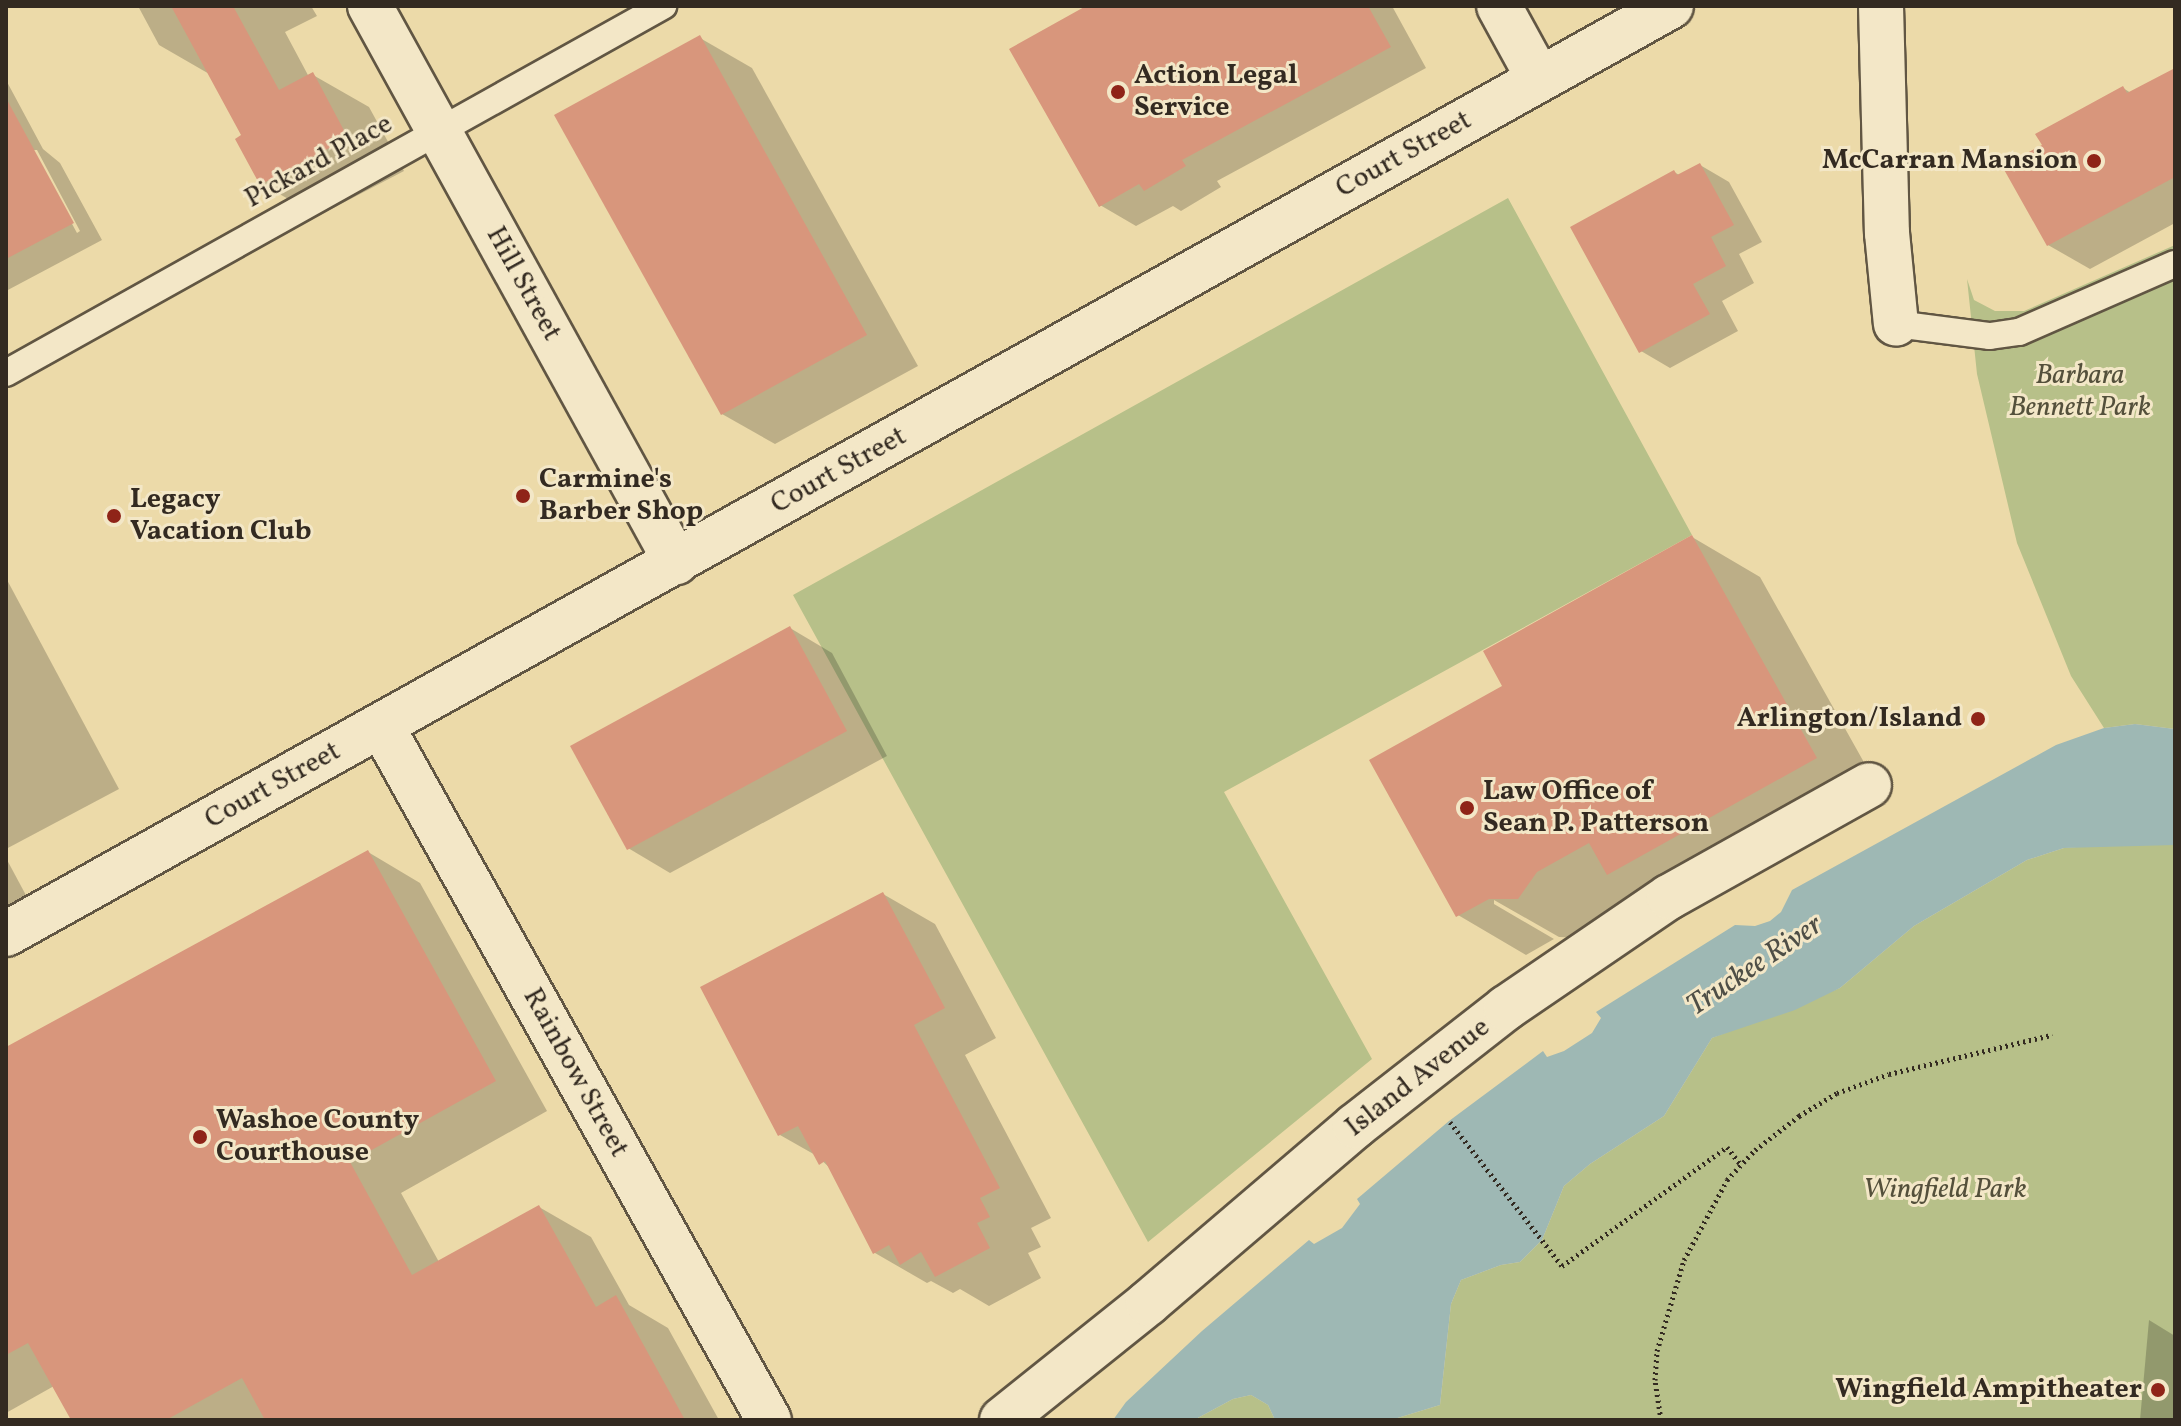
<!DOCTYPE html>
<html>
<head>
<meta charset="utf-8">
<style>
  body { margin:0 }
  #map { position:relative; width:2181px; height:1426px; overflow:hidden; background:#ecdaa9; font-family:Vollkorn,serif }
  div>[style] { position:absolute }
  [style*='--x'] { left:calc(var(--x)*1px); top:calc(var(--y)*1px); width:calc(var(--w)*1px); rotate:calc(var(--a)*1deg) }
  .green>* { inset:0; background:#b7c089 }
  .water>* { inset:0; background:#9eb8b4 }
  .shadow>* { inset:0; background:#0003 }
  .building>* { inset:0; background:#d8967c }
  .path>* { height:5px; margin-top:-2.5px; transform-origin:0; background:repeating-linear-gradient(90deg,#332a21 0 2px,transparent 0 6px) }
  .roads { filter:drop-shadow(2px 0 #615643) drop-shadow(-2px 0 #615643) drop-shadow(0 2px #615643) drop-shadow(0 -2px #615643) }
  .lane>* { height:26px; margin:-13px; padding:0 13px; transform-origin:13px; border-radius:13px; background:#f3e7c7 }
  .street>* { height:44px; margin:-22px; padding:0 22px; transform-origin:22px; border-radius:22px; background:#f3e7c7 }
  .secondary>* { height:44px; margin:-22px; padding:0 22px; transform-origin:22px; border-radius:22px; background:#f3e7c7 }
  .dots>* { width:22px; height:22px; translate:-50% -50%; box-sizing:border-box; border:4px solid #f3e7c7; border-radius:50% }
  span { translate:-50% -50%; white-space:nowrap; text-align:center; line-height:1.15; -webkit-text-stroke:6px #f3e7c7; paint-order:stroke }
  .poi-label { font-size:28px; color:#332a21; font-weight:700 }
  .left { translate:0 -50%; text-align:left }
  .right { translate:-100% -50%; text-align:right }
  .street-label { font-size:28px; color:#332a21 }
  .park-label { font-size:28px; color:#54503b; font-style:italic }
  .water-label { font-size:30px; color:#4e4e46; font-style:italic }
  .frame { position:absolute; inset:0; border:8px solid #332a21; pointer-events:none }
</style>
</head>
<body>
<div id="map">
  <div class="green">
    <i style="clip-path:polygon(1508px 198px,1692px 535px,1224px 792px,1372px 1059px,1148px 1242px,793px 595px)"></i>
    <i style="clip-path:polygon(2175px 245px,2175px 729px,2135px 724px,2104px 728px,2071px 676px,2017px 543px,1977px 374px,1967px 279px,1974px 300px,1995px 311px,2024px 311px)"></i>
    <i style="clip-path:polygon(2103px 845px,2175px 845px,2175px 1420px,1391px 1420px,1440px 1405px,1451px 1304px,1461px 1280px,1501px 1265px,1520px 1262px,1542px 1240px,1564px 1186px,1590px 1164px,1664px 1116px,1712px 1038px,1840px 988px,1914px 926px,2027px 860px,2064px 848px)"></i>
    <i style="clip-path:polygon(1251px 1395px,1268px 1405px,1275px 1420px,1194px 1420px,1233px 1399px)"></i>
  </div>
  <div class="water">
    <i style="clip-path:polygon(2135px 724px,2175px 729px,2175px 845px,2064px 848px,2027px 860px,1914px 926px,1840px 988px,1795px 1010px,1712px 1038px,1664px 1116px,1590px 1164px,1564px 1186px,1542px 1240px,1520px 1262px,1501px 1265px,1461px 1280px,1451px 1304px,1440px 1405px,1391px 1420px,1275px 1420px,1268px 1405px,1251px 1395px,1233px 1399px,1194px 1420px,1113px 1420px,1126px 1402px,1202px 1331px,1309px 1240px,1314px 1244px,1342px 1228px,1360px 1204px,1357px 1199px,1449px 1121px,1543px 1051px,1547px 1057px,1564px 1051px,1592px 1033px,1601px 1018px,1596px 1012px,1735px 925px,1755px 926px,1770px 921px,1781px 912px,1792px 890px,2056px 745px,2104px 728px)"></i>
  </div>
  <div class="shadow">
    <i style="clip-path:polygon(138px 6px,311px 6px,317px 16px,285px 32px,309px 77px,313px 75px,369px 107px,404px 171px,318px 216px,262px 184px,244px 136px,211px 75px,159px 45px)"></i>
    <i style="clip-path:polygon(1090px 6px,1392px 6px,1426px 68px,1217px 181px,1221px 187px,1181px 211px,1173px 206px,1136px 226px,1100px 205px)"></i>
    <i style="clip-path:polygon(700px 38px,752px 68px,918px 366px,775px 444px,722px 414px)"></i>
    <i style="clip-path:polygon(evenodd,6px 80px,43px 149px,60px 163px,102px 240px,6px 291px,6px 80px,32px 150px,37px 150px,80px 231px,77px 233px,32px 150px)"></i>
    <i style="clip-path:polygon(2175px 80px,2175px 223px,2090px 269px,2048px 245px,2044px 145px,2123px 88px,2131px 93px)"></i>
    <i style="clip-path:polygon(1700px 165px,1729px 182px,1762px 242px,1739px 254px,1754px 283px,1722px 301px,1738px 331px,1670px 368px,1641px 351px,1674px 172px,1681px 176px)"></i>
    <i style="clip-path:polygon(1692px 537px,1760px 577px,1884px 798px,1640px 892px,1605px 911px,1587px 938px,1559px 937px,1494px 900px,1494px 904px,1554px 939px,1526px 955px,1458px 915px,1505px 687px)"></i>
    <i style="clip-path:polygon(6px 578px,119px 789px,6px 849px)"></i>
    <i style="clip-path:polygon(790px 628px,832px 653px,887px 756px,670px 873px,628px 848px)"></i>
    <i style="clip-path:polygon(368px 852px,420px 883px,547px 1111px,401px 1193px,439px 1262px,539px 1207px,591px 1237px,629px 1305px,668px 1328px,719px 1420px,74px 1420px,54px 1386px,6px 1413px,6px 1049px)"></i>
    <i style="clip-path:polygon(6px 858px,28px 899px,6px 911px)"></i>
    <i style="clip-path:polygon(883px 894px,935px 924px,996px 1038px,965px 1055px,1051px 1218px,1031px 1228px,1041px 1247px,1028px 1253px,1041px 1278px,989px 1306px,960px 1289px,953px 1293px,931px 1281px,927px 1283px,875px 1253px,831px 1169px,817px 1156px,780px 1135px)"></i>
    <i style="clip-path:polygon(2149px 1320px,2175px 1336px,2175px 1420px,2140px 1420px)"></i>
  </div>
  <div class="building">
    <i style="clip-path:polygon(171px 6px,233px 6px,279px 90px,313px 72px,348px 138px,260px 185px,235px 139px,241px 135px)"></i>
    <i style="clip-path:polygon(1086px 6px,1368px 6px,1391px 47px,1182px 160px,1186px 166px,1144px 191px,1139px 184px,1099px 207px,1009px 49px)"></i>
    <i style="clip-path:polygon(700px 35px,867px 335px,721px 415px,554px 115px)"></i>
    <i style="clip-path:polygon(2175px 68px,2175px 177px,2047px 246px,2002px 166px,2042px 145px,2035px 134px,2123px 86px,2127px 93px)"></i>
    <i style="clip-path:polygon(6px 98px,74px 223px,6px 259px)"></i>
    <i style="clip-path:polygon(1700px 163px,1734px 225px,1711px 237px,1726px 266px,1693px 284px,1710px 314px,1639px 353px,1570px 227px,1674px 170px,1677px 175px)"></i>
    <i style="clip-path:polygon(1692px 535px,1817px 758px,1607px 875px,1589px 843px,1537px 872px,1518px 899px,1489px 899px,1456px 917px,1369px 760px,1502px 686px,1483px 651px)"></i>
    <i style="clip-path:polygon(790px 626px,847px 731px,627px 850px,570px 746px)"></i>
    <i style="clip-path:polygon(368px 850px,496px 1081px,350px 1162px,412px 1275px,539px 1205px,596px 1307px,616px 1295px,685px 1420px,265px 1420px,242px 1378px,166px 1420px,71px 1420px,28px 1343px,6px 1355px,6px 1047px)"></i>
    <i style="clip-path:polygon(883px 892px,945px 1008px,914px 1025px,1000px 1188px,980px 1198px,990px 1217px,977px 1223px,990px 1248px,935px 1277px,921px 1252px,900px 1265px,889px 1245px,873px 1254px,825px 1161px,819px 1165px,798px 1126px,778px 1136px,700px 987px)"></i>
  </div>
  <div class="path">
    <i style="--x:1450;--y:1122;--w:182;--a:52.1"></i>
    <i style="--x:1562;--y:1266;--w:203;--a:-35.8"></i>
    <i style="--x:1727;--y:1147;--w:23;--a:52"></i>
    <i style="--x:1661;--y:1420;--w:40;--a:-98.5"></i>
    <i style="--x:1655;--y:1380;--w:29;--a:-86"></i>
    <i style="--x:1657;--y:1351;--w:95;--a:-73.5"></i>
    <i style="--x:1684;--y:1260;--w:91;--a:-61.7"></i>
    <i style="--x:1727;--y:1180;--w:41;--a:-47"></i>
    <i style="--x:1755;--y:1150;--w:56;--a:-37.7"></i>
    <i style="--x:1799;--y:1116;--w:44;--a:-31.2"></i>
    <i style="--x:1837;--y:1093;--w:55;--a:-20.1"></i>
    <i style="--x:1889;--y:1074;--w:168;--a:-13.5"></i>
  </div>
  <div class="roads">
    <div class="lane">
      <i style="--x:1896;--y:324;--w:95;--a:7.3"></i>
      <i style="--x:1990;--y:336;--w:29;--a:-8"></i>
      <i style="--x:2019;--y:332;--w:170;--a:-23.6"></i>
      <i style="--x:6;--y:373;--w:753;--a:-29.19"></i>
    </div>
    <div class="street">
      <i style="--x:370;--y:6;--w:635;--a:61.17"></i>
      <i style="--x:1499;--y:6;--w:83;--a:61.3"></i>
      <i style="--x:381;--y:725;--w:796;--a:60.83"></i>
      <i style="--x:1002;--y:1420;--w:187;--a:-38.7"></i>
      <i style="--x:1148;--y:1303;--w:272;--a:-40.5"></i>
      <i style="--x:1355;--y:1126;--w:192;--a:-38"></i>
      <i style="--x:1506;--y:1008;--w:197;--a:-34.3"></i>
      <i style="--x:1669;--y:897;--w:229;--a:-29.2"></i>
    </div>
    <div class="secondary">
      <i style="--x:1881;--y:6;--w:227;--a:88.5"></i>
      <i style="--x:1887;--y:233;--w:91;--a:84.4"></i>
      <i style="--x:6;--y:934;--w:1906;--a:-29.13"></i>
    </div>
  </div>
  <div class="dots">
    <i style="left:1118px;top:92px;background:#8f2418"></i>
    <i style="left:2094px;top:161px;background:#8f2418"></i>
    <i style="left:523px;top:496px;background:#8f2418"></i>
    <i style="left:114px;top:516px;background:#8f2418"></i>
    <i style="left:1978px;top:719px;background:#8f2418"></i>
    <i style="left:1467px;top:808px;background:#8f2418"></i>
    <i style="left:200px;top:1137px;background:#8f2418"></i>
    <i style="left:2158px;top:1390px;background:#8f2418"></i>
  </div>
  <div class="poi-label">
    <span class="left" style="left:1134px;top:92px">Action Legal<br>Service</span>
    <span class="right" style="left:2078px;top:161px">McCarran Mansion</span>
    <span class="left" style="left:539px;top:496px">Carmine's<br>Barber Shop</span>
    <span class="left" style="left:130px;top:516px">Legacy<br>Vacation Club</span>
    <span class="right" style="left:1962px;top:719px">Arlington/Island</span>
    <span class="left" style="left:1483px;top:808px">Law Office of<br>Sean P. Patterson</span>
    <span class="left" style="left:216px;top:1137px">Washoe County<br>Courthouse</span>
    <span class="right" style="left:2142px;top:1390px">Wingfield Ampitheater</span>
  </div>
  <div class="street-label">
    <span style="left:1404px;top:155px;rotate:-29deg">Court Street</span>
    <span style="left:319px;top:162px;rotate:-29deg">Pickard Place</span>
    <span style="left:523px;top:284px;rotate:61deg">Hill Street</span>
    <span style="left:839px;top:471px;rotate:-29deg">Court Street</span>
    <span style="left:273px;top:786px;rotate:-29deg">Court Street</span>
    <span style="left:575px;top:1073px;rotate:61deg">Rainbow Street</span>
    <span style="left:1418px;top:1078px;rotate:-38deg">Island Avenue</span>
  </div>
  <div class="park-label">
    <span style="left:2080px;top:392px">Barbara<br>Bennett Park</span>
    <span style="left:1945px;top:1190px">Wingfield Park</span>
  </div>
  <div class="water-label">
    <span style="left:1755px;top:966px;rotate:-34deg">Truckee River</span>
  </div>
  <div class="frame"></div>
</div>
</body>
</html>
